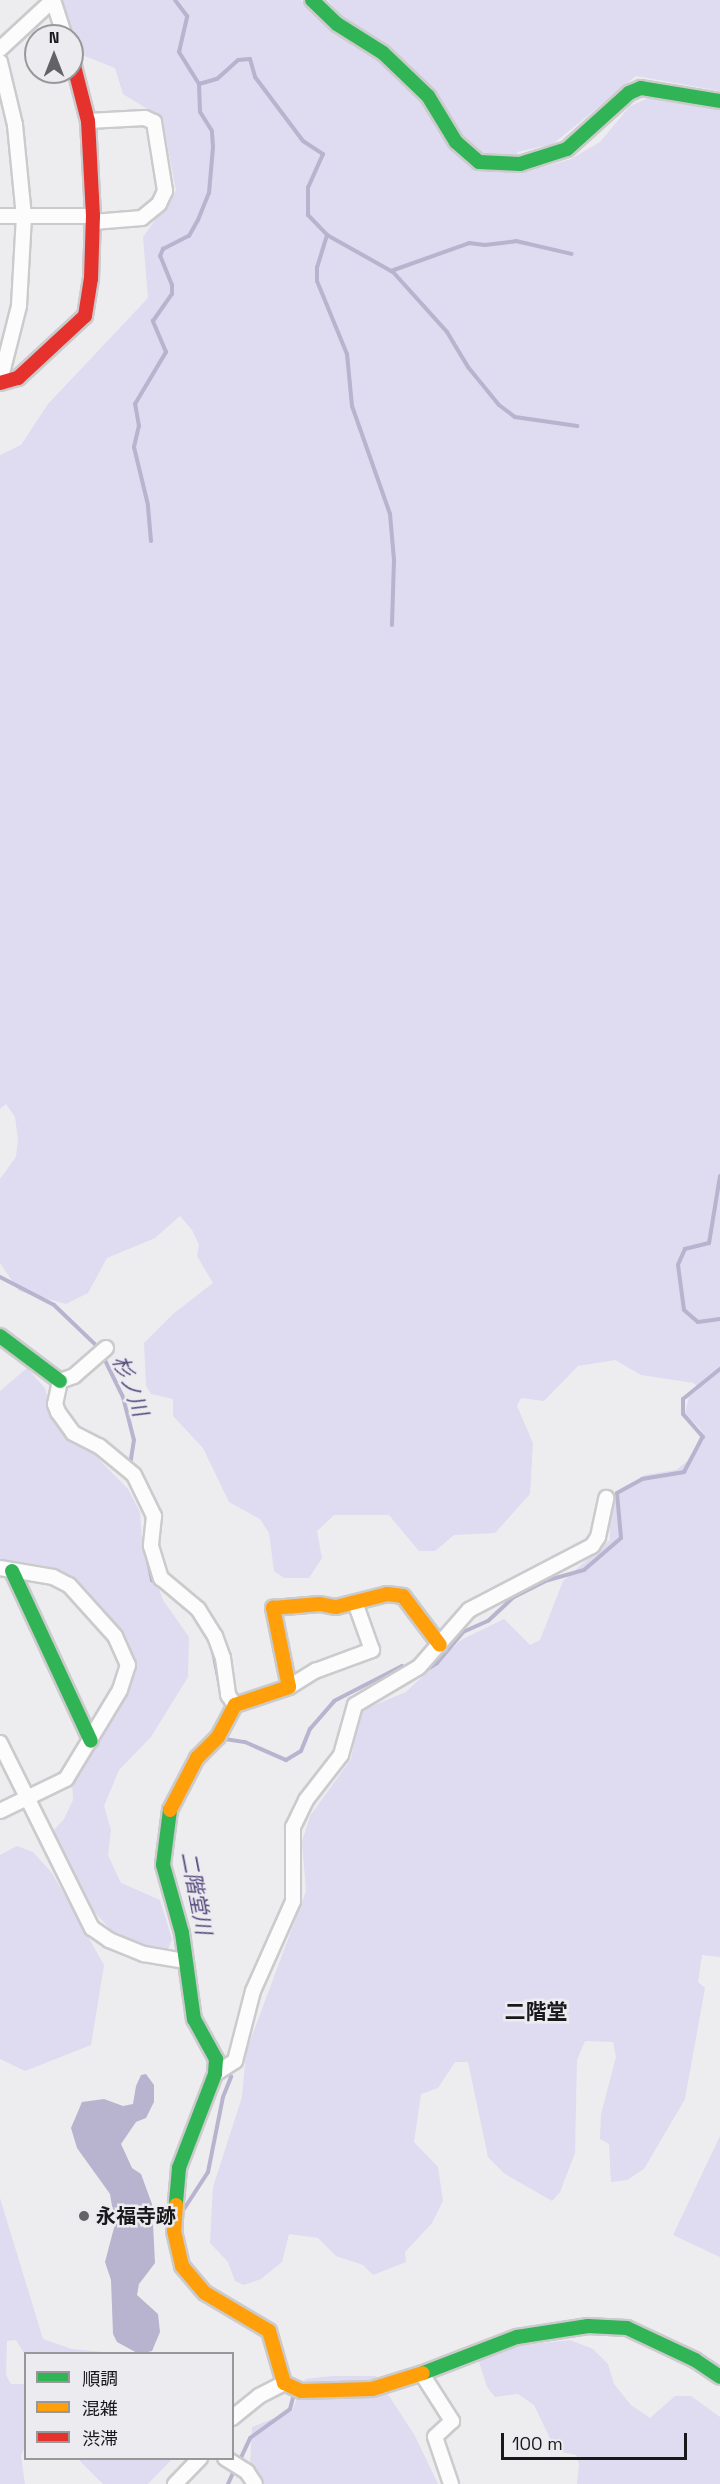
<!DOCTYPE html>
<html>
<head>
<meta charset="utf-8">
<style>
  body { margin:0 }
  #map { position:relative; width:720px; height:2484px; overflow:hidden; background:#ededef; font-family:"Space Grotesk","Noto Sans JP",sans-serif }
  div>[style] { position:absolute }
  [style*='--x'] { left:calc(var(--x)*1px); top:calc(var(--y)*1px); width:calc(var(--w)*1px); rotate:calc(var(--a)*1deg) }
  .green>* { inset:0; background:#dfdbf0 }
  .water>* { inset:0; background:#b8b3ce }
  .stream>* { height:4px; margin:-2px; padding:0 2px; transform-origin:2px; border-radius:2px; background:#b8b3ce }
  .roads { filter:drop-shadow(2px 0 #cbcbcd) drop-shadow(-2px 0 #cbcbcd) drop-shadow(0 2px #cbcbcd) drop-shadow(0 -2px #cbcbcd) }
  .street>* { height:14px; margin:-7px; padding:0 7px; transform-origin:7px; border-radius:7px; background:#fcfcfd }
  .fast>* { height:14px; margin:-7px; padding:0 7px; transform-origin:7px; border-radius:7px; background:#30b455 }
  .slow>* { height:14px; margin:-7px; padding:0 7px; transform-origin:7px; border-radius:7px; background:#ff9f0a }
  .jam>* { height:14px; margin:-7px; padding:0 7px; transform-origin:7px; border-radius:7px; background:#e5322d }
  .dots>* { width:16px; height:16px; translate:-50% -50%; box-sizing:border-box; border:3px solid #ececf0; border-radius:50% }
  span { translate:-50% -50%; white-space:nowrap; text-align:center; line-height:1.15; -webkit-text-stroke:5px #ececf0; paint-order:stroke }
  .poi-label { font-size:20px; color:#19181a; font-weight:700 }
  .left { translate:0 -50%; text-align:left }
  .water-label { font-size:21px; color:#55487c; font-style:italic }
  .neighbourhood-label { font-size:21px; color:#19181a; font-weight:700 }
  .legend { position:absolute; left:24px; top:2352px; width:210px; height:108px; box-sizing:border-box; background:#ececf0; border:2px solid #98979a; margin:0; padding:8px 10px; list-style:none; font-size:18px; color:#19181a }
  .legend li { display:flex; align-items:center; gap:12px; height:30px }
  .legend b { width:30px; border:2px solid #98979a }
  .north { position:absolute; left:24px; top:24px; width:60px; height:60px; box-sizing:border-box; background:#ececf0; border:2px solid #98979a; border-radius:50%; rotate:0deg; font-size:16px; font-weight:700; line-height:24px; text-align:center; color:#19181a }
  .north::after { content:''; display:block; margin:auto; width:21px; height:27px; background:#636365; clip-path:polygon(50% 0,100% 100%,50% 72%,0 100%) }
  .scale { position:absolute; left:501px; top:2433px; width:186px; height:27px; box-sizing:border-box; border:3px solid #19181a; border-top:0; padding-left:8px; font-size:18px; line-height:21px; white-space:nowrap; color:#19181a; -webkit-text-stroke:4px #ececf0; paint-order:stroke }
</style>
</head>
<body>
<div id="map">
  <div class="green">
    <i style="clip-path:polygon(60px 0,301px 0,319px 19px,343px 18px,328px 0,720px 0,720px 91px,636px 76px,553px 144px,517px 152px,526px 172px,571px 159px,600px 142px,630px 106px,655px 95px,720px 108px,720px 1957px,702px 1955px,698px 1982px,705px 1988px,685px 2099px,644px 2169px,627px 2180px,611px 2182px,609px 2144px,600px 2139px,601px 2114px,616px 2057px,613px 2042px,585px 2041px,577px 2060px,575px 2153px,560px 2192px,552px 2201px,505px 2174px,488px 2157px,468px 2062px,455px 2062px,438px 2088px,421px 2094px,414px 2142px,438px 2167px,443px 2201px,432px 2223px,405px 2252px,406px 2262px,373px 2275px,363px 2265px,336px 2256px,318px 2238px,289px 2234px,282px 2262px,261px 2279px,244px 2285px,235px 2281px,228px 2262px,210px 2243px,213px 2187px,242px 2097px,246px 2052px,306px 1891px,302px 1842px,310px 1816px,351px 1759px,360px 1711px,406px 1692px,461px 1640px,504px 1619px,530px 1645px,540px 1640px,563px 1581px,610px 1540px,609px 1516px,614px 1497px,645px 1475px,676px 1470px,691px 1458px,702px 1431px,685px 1413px,689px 1397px,699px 1389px,694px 1383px,641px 1375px,615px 1360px,578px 1366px,544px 1401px,521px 1398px,517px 1406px,533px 1443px,530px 1494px,495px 1533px,454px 1535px,435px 1551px,419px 1551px,389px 1515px,334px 1515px,317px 1531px,322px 1558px,309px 1578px,284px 1578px,274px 1571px,269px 1533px,260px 1519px,229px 1502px,203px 1448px,173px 1416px,173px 1399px,151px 1394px,146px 1386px,144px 1343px,173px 1314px,213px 1283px,197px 1256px,199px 1245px,192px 1230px,180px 1216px,155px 1238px,107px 1258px,88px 1293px,66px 1304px,19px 1291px,0 1263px,0 1179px,16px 1157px,18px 1139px,15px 1117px,6px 1104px,0 1109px,0 455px,21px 445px,48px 404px,148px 298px,143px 237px,176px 190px,162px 118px,123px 94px,115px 68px,82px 55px)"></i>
    <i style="clip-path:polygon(27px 1368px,45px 1388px,54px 1423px,89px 1449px,128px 1489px,140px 1512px,142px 1540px,163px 1600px,189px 1637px,188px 1677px,151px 1737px,119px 1770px,104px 1806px,111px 1830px,108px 1855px,121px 1883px,160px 1900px,172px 1939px,166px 1954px,114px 1933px,85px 1902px,53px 1831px,64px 1819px,73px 1800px,72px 1779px,128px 1679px,112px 1626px,84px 1589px,47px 1566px,0 1560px,0 1391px)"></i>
    <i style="clip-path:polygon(17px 1846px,33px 1852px,52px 1873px,104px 1965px,91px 2045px,25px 2071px,0 2059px,0 1855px)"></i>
    <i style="clip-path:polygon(720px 2136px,720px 2257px,673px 2235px)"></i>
    <i style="clip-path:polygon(0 2198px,43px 2339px,72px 2349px,114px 2353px,25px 2355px,16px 2340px,7px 2341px,6px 2375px,11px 2384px,25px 2384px,25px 2446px,21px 2456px,25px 2484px,0 2484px)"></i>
    <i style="clip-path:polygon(570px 2340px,593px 2349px,608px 2364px,614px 2384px,631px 2405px,650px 2418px,675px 2396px,691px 2396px,720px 2417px,720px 2484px,577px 2484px,579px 2464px,576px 2455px,556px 2451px,534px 2405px,518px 2394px,495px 2397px,487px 2387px,479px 2362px,491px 2349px)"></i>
    <i style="clip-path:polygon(332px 2376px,376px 2376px,415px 2436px,438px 2484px,259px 2484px,250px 2464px,252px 2427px,292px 2411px,305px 2379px)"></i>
    <i style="clip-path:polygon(78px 2459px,172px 2459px,148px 2484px,103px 2484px)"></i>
  </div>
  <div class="water">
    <i style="clip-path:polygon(146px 2074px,154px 2085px,154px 2102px,146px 2118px,136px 2122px,121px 2144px,132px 2168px,141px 2174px,152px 2204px,155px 2263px,139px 2284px,137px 2295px,158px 2314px,160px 2332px,152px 2351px,139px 2354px,117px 2342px,113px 2334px,111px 2280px,105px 2262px,115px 2224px,110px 2194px,77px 2148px,71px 2128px,82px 2102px,104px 2099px,123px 2106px,133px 2104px,136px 2086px,141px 2075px)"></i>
  </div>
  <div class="stream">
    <i style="--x:199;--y:84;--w:19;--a:-16"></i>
    <i style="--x:217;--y:79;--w:28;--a:-42"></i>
    <i style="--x:238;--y:60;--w:12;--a:-5"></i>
    <i style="--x:250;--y:59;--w:19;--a:74"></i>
    <i style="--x:255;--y:77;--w:80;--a:53.1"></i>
    <i style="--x:303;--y:141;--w:24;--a:33"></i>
    <i style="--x:323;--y:154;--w:36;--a:114"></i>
    <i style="--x:308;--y:187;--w:28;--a:90"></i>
    <i style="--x:308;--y:215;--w:28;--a:46"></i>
    <i style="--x:327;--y:235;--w:76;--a:29.3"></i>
    <i style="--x:393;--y:272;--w:81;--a:48"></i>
    <i style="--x:447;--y:332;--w:41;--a:59"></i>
    <i style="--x:468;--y:367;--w:49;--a:50.8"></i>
    <i style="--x:499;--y:405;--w:20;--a:37"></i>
    <i style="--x:515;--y:417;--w:63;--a:8.3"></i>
    <i style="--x:327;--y:235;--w:34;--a:107"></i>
    <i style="--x:317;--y:267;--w:14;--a:90"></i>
    <i style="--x:317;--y:281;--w:79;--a:67.7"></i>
    <i style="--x:347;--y:354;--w:52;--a:84.5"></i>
    <i style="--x:352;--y:406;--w:114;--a:70.6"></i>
    <i style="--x:390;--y:514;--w:46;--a:85"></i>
    <i style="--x:394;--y:560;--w:65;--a:91.8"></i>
    <i style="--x:391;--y:271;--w:83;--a:-19.7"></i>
    <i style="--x:469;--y:243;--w:16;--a:7"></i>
    <i style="--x:485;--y:245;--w:31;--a:-7"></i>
    <i style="--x:516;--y:241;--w:57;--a:13.1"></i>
    <i style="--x:151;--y:541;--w:36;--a:-95"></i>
    <i style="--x:148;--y:505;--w:60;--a:-103.6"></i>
    <i style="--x:134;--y:447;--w:22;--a:-77"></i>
    <i style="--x:139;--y:426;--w:22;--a:-100"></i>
    <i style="--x:135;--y:404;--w:61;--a:-59.2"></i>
    <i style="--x:166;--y:352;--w:34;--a:-113"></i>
    <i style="--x:153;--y:321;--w:33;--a:-55"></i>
    <i style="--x:172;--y:294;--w:9;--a:-90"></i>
    <i style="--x:172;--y:285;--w:31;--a:-112"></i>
    <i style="--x:160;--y:256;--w:8;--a:-67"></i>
    <i style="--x:163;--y:249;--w:29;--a:-27"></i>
    <i style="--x:189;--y:236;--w:18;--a:-61"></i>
    <i style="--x:198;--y:220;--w:29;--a:-68"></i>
    <i style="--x:209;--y:193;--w:46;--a:-85"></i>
    <i style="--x:213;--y:147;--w:16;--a:-94"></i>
    <i style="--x:212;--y:131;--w:22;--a:-122"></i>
    <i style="--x:200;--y:112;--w:28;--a:-92"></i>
    <i style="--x:199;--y:84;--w:38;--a:-122"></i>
    <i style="--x:179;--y:52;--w:37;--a:-77"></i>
    <i style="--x:187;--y:16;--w:20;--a:-127"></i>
    <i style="--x:720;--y:1176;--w:68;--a:99.3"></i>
    <i style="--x:709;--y:1243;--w:25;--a:166"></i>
    <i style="--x:685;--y:1249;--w:17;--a:114"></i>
    <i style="--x:678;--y:1265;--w:45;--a:82.4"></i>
    <i style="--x:684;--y:1310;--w:18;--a:41"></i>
    <i style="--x:698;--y:1322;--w:22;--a:-8"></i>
    <i style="--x:0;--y:1277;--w:61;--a:27.4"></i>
    <i style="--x:54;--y:1305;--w:62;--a:43.7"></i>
    <i style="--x:99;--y:1348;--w:55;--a:63.9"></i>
    <i style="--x:123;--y:1397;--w:44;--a:75.7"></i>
    <i style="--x:134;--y:1440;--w:26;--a:99"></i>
    <i style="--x:129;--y:1477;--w:16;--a:68"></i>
    <i style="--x:145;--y:1539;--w:25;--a:-85"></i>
    <i style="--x:145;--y:1547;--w:34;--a:78"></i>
    <i style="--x:152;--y:1580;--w:53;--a:39.7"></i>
    <i style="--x:193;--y:1614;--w:37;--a:59"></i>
    <i style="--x:212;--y:1646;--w:42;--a:79"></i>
    <i style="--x:421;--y:1673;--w:19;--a:-32"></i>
    <i style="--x:437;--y:1663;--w:40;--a:-50"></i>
    <i style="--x:463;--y:1632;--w:27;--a:-24"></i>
    <i style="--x:488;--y:1621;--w:35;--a:-43"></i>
    <i style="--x:514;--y:1597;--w:35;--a:-27"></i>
    <i style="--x:545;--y:1581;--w:41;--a:-15.8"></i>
    <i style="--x:584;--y:1570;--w:49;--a:-40.9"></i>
    <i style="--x:621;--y:1538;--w:45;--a:-95.1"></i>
    <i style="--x:617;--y:1493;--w:29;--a:-29"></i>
    <i style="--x:642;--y:1479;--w:43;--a:-9.5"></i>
    <i style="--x:684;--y:1472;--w:40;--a:-62"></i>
    <i style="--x:703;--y:1437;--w:30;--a:-131"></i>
    <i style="--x:683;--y:1414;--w:15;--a:-90"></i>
    <i style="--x:683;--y:1399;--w:48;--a:-39"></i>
    <i style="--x:225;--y:1739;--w:20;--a:9"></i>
    <i style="--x:245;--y:1742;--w:45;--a:23.7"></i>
    <i style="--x:286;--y:1760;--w:17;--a:-31"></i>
    <i style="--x:301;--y:1751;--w:24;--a:-68"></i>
    <i style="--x:310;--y:1729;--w:37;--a:-49"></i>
    <i style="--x:334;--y:1701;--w:76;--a:-27.2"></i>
    <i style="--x:402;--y:1666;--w:7;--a:34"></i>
    <i style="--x:184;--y:2209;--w:44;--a:-57"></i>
    <i style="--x:208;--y:2172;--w:76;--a:-78.7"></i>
    <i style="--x:223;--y:2097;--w:22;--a:-68"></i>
    <i style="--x:231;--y:2077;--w:9;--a:-111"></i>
    <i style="--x:239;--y:2462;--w:26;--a:-65"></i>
    <i style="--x:250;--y:2438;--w:49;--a:-35.9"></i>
    <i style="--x:290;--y:2409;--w:16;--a:-75"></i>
    <i style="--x:228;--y:2484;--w:17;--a:-66"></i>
  </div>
  <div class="roads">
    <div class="street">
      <i style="--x:53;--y:0;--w:38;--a:72"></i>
      <i style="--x:0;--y:49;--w:72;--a:-42.8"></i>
      <i style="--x:0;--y:62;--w:65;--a:76.6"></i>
      <i style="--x:15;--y:125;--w:91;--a:84.4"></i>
      <i style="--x:24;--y:216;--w:90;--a:93.2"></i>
      <i style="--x:19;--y:306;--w:77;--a:104.2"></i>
      <i style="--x:88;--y:121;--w:57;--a:-3"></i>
      <i style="--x:145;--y:118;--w:10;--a:24"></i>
      <i style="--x:154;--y:122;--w:70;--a:80.9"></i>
      <i style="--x:165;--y:191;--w:14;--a:115"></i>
      <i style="--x:159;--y:204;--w:22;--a:141"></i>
      <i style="--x:142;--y:218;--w:49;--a:175.3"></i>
      <i style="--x:0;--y:216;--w:93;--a:0"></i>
      <i style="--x:106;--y:1348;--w:43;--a:138.8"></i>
      <i style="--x:74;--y:1376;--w:15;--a:160"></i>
      <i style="--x:60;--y:1381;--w:24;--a:102"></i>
      <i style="--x:55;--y:1404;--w:9;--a:69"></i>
      <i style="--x:58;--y:1412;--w:26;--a:54"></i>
      <i style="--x:73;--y:1433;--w:29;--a:27"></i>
      <i style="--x:99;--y:1446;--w:45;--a:39.6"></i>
      <i style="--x:134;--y:1475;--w:46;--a:64"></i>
      <i style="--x:154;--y:1516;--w:30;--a:96"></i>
      <i style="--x:151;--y:1546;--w:34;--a:73"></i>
      <i style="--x:161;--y:1578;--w:48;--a:40"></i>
      <i style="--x:198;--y:1609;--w:32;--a:58"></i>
      <i style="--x:215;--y:1636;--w:23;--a:70"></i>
      <i style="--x:223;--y:1658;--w:37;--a:82"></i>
      <i style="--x:228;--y:1695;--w:12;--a:55"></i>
      <i style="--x:0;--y:1568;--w:54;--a:9.6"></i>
      <i style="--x:53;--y:1577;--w:18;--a:27"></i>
      <i style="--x:69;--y:1585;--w:69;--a:48"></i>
      <i style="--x:115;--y:1636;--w:32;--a:66"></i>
      <i style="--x:128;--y:1665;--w:26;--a:108"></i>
      <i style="--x:120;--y:1690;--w:104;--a:121.2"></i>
      <i style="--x:66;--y:1779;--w:73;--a:154.1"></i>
      <i style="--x:289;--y:1687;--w:31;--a:-32"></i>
      <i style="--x:315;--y:1671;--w:61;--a:-20.2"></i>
      <i style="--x:372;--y:1650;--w:48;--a:-109.6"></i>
      <i style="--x:0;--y:1743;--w:207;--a:63.6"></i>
      <i style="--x:92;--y:1928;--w:21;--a:35"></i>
      <i style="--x:109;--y:1940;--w:38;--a:22"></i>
      <i style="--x:144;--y:1954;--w:42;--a:9.7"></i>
      <i style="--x:215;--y:2074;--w:24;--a:-33"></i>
      <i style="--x:235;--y:2061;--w:72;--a:-75.6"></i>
      <i style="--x:253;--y:1991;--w:98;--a:-66"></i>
      <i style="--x:293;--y:1901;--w:74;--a:-90"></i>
      <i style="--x:293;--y:1827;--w:30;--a:-64"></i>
      <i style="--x:306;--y:1800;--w:57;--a:-52.1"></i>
      <i style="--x:341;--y:1755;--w:52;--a:-74.4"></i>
      <i style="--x:355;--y:1705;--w:74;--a:-30.7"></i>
      <i style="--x:419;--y:1667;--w:76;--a:-48.7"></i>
      <i style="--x:469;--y:1610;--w:139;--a:-27.5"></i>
      <i style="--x:592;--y:1546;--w:11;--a:-56"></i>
      <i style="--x:598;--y:1537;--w:40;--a:-78"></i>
      <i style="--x:422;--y:2374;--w:56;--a:57.4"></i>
      <i style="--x:452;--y:2421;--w:23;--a:137"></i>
      <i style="--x:435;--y:2437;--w:50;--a:71.2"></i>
      <i style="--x:232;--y:2418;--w:35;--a:-39"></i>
      <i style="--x:259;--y:2396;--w:28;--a:-27"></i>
      <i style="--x:225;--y:2458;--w:26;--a:32"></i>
      <i style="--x:247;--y:2472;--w:14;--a:56"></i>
      <i style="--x:175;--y:2484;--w:36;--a:-46"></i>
    </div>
    <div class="fast">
      <i style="--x:312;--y:0;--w:35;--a:44"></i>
      <i style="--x:337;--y:24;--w:54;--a:32.2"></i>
      <i style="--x:383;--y:53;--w:62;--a:43.7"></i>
      <i style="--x:428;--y:96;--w:54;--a:58.7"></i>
      <i style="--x:456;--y:142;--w:30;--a:41"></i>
      <i style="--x:479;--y:162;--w:41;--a:2.8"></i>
      <i style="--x:520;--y:164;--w:49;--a:-17.7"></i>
      <i style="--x:567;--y:149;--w:84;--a:-42.1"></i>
      <i style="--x:629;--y:93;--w:13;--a:-23"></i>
      <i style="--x:641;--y:88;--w:80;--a:9.3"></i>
      <i style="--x:0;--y:1336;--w:75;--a:36.9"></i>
      <i style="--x:12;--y:1571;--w:187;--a:65.1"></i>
      <i style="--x:170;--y:1810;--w:55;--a:97.3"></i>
      <i style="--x:163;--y:1865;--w:71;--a:74.4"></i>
      <i style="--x:182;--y:1933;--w:87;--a:82.1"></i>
      <i style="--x:194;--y:2019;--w:46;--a:61.2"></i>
      <i style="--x:216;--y:2059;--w:15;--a:94"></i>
      <i style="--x:215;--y:2074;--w:101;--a:111"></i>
      <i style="--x:179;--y:2168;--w:37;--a:95"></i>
      <i style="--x:423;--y:2373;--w:101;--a:-21"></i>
      <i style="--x:517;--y:2337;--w:72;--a:-8.8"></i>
      <i style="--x:588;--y:2326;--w:39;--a:3"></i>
      <i style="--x:627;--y:2328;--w:75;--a:25.2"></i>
      <i style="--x:695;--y:2360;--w:30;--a:34"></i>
    </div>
    <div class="slow">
      <i style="--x:170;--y:1810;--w:59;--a:-62.6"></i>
      <i style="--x:197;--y:1758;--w:30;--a:-45"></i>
      <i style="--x:218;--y:1737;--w:36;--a:-62"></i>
      <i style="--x:235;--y:1705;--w:57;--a:-18.4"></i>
      <i style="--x:289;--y:1687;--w:81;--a:-101.4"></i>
      <i style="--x:273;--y:1608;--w:47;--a:-4.9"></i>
      <i style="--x:320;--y:1604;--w:16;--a:11"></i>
      <i style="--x:336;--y:1607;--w:53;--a:-14.3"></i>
      <i style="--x:387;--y:1594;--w:16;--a:7"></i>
      <i style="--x:403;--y:1596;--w:61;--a:52.9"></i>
      <i style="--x:176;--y:2205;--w:26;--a:94"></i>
      <i style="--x:174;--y:2231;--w:36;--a:77"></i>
      <i style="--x:182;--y:2266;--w:35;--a:50"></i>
      <i style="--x:205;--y:2293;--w:74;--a:30.7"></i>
      <i style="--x:269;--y:2331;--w:54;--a:73.9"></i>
      <i style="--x:284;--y:2383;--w:19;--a:25"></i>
      <i style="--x:301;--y:2391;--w:71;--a:-1.6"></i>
      <i style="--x:372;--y:2389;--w:53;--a:-17.4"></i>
    </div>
    <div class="jam">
      <i style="--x:0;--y:383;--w:19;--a:-16"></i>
      <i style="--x:18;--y:378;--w:91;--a:-42.8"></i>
      <i style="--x:85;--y:316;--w:37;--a:-81"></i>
      <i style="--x:91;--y:279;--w:63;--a:-88.2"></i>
      <i style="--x:93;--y:216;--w:95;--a:-93"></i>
      <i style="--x:88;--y:121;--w:65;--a:-104.3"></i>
    </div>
  </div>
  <div class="dots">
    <i style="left:84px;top:2216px;background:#636365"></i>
  </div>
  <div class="poi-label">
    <span class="left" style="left:96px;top:2216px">永福寺跡</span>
  </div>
  <div class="water-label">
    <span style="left:130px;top:1386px;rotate:69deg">杉ノ川</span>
    <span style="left:196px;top:1893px;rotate:79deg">二階堂川</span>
  </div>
  <div class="neighbourhood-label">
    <span style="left:536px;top:2012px">二階堂</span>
  </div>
  <ul class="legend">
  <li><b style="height:8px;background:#30b455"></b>順調</li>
  <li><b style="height:8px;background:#ff9f0a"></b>混雑</li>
  <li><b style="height:8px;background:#e5322d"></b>渋滞</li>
  </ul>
  <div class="north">N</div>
  <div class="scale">100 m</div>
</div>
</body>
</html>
